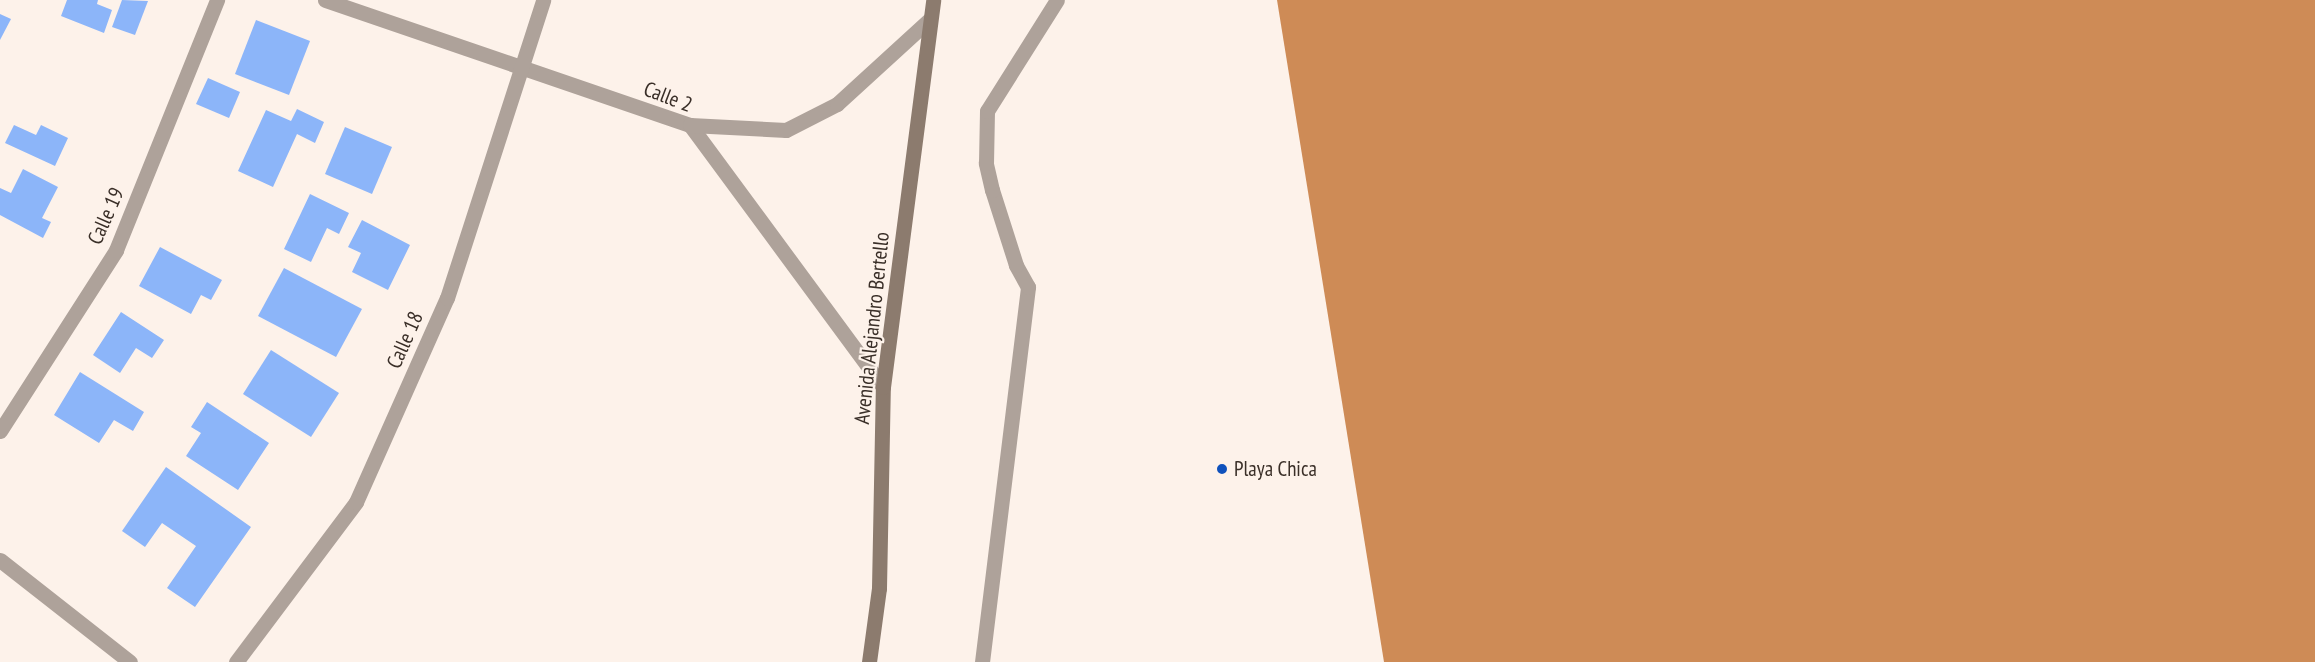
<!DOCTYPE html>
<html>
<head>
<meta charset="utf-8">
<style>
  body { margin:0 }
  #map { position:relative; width:2315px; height:662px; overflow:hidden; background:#fdf2ea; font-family:"PT Sans Narrow",sans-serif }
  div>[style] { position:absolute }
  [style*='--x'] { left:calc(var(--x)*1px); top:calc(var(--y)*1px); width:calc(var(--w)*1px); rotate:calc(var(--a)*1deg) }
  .water>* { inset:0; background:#ce8b56 }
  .building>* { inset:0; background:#8cb5f9 }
  .service>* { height:15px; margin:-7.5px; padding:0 7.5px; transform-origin:7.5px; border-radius:7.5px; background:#aea29a }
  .pedestrian>* { height:15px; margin:-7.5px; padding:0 7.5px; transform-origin:7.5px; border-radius:7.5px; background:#aea29a }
  .secondary>* { height:15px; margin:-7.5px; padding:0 7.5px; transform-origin:7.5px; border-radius:7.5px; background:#8c7b6e }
  .dots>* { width:16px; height:16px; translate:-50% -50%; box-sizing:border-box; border:3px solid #fdf2ea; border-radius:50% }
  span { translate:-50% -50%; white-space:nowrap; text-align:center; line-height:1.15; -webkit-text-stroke:4.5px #fdf2ea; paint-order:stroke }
  .street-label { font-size:21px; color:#3a2f28 }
  .poi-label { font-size:21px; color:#3a2f28 }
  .left { translate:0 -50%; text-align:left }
</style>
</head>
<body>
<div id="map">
  <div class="water">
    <i style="clip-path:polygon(1277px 0,2315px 0,2315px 662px,1384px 662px)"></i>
  </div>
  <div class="building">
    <i style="clip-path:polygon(67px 0,98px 0,97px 4px,112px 10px,104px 33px,61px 16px)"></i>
    <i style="clip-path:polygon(122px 0,148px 1px,135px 35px,112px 27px)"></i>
    <i style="clip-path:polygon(0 14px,11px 19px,0 40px)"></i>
    <i style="clip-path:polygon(256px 20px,310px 41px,289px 95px,235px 74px)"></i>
    <i style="clip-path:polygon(208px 78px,240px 92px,229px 118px,196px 104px)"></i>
    <i style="clip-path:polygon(297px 109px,324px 122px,315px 143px,297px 134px,273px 187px,238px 171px,266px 110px,291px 121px)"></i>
    <i style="clip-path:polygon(14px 125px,36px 135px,41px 125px,68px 138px,55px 166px,5px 143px)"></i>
    <i style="clip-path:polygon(345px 127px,392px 147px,372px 194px,325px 174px)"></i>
    <i style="clip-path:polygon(23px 169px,58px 187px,42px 218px,51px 222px,43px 238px,0 215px,0 188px,11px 193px)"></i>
    <i style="clip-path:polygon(310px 194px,349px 213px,339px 234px,327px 228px,311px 262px,284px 249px)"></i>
    <i style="clip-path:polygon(362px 220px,410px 245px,388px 290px,352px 272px,361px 253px,348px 247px)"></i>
    <i style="clip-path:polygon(160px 247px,222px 280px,211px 300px,201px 295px,191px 314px,139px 286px)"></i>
    <i style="clip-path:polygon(284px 268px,362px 309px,336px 357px,258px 316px)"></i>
    <i style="clip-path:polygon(121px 312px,164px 340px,152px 358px,136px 348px,120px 373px,93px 355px)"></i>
    <i style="clip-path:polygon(271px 350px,339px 393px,311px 437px,243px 394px)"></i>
    <i style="clip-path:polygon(80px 372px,144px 412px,133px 431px,114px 420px,99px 443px,54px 415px)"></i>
    <i style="clip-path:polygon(207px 402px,269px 443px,238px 490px,186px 456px,201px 433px,191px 427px)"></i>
    <i style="clip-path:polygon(166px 467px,251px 527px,195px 607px,167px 588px,196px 546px,162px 523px,145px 547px,122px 531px)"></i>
  </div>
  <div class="service">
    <i style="--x:982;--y:662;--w:378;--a:-83"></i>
    <i style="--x:1028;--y:287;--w:25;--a:-119"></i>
    <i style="--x:1016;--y:265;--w:79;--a:-107.7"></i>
    <i style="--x:992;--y:190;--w:28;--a:-103"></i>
    <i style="--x:986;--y:163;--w:52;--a:-88.9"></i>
    <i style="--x:987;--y:111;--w:131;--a:-57.8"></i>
  </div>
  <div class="pedestrian">
    <i style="--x:325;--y:0;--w:386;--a:18.9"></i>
    <i style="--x:690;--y:125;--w:325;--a:53.6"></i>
    <i style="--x:690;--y:125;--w:96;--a:3"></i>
    <i style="--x:786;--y:130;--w:57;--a:-27"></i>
    <i style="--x:837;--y:104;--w:126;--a:-42.4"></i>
    <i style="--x:0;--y:431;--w:215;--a:-57.3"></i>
    <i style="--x:116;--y:250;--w:270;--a:-68"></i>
    <i style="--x:0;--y:560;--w:165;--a:38.1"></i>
    <i style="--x:236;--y:662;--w:200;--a:-53.1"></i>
    <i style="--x:356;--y:502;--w:223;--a:-66"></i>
    <i style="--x:447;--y:298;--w:313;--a:-72.1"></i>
  </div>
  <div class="secondary">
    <i style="--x:869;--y:662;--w:75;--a:-82.3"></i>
    <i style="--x:879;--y:588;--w:201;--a:-88.9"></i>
    <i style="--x:883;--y:387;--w:390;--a:-82.6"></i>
  </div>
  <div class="dots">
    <i style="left:1222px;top:469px;background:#0f51bc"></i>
  </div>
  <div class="street-label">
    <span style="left:668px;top:97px;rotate:21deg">Calle 2</span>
    <span style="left:106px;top:216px;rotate:-66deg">Calle 19</span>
    <span style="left:872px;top:328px;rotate:-84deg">Avenida Alejandro Bertello</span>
    <span style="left:405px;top:340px;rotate:-66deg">Calle 18</span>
  </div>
  <div class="poi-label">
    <span class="left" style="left:1234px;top:469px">Playa Chica</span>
  </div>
</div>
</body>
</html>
